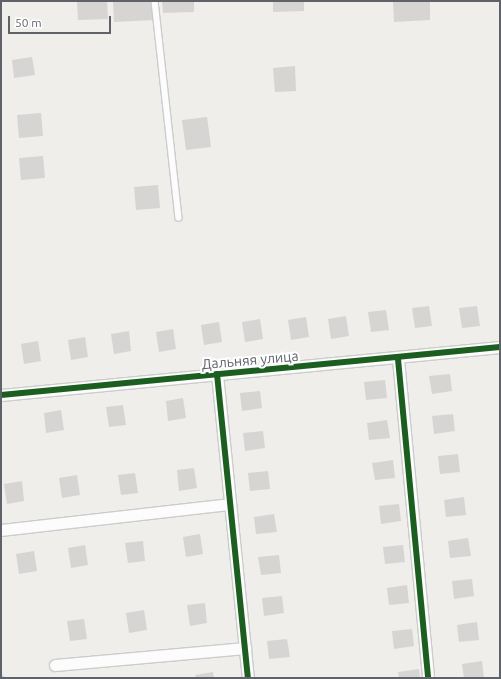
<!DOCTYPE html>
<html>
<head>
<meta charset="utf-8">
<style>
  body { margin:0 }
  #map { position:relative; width:501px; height:679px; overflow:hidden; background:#efeeea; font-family:Ubuntu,sans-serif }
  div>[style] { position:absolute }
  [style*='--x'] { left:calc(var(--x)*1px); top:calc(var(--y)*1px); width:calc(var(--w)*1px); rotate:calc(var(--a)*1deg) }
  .stream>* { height:4px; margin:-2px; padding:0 2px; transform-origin:2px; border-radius:2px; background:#bfe0f9 }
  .building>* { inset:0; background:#d6d5d3 }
  .roads { filter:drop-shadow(1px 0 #cbcccc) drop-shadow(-1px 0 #cbcccc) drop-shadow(0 1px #cbcccc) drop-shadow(0 -1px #cbcccc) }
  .lane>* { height:5.5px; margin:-2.75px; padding:0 2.75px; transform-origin:2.75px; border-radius:2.75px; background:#fdfcfc }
  .street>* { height:11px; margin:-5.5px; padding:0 5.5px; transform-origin:5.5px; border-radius:5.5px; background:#fdfcfc }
  .cycleway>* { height:6px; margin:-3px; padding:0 3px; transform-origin:3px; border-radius:3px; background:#1b5e20 }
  span { translate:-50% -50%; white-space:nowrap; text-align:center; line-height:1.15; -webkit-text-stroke:4px #fff; paint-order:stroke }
  .street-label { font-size:14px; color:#5f6368 }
  .frame { position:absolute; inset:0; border:2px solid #5f6368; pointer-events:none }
  .scale { position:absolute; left:8px; top:16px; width:103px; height:18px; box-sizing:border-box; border:2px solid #5f6368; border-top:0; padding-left:5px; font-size:12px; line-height:14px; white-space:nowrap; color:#5f6368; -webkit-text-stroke:3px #fff; paint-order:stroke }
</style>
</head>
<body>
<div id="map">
  <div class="stream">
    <i style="--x:1;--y:676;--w:3;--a:45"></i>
  </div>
  <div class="building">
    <i style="clip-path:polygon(77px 1px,107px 1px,108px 19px,78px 20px)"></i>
    <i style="clip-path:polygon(113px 1px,153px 1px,154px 20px,114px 22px)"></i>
    <i style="clip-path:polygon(162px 1px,194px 1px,194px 12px,163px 13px)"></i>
    <i style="clip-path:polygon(273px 1px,304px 1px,304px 11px,273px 12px)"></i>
    <i style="clip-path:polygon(393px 1px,430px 1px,430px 20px,394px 22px)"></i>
    <i style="clip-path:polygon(32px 57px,35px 75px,14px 78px,12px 60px)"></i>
    <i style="clip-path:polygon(295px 66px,296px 91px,275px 92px,273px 68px)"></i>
    <i style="clip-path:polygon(41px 113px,43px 136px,19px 138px,17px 115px)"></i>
    <i style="clip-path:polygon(207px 117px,211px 147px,186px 150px,182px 120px)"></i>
    <i style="clip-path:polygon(43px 156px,45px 178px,21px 180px,19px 158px)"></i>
    <i style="clip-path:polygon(158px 185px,160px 208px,136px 210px,134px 187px)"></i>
    <i style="clip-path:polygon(429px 306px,432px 326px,415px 328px,412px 308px)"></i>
    <i style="clip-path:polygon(477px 306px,480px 326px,462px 328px,459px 308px)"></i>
    <i style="clip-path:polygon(386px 310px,389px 330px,371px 332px,368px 312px)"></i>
    <i style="clip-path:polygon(346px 316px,349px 336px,331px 339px,328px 319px)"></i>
    <i style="clip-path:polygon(306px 317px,309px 337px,291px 340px,288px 320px)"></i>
    <i style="clip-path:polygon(260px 319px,263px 339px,245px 342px,242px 322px)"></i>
    <i style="clip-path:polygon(219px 322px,222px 342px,204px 345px,201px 325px)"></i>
    <i style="clip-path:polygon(173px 329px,176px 349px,159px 352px,156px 332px)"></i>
    <i style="clip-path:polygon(129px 331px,131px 351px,114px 354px,111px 334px)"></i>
    <i style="clip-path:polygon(85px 337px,88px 357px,71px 360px,68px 340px)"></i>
    <i style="clip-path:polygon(38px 341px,41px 361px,24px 364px,21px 344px)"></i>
    <i style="clip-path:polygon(450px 374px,452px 391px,432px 394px,429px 376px)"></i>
    <i style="clip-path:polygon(385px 380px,387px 398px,366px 400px,364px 382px)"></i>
    <i style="clip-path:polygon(260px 391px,262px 408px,242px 411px,240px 393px)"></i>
    <i style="clip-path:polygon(183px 398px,186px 418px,168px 421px,166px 401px)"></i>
    <i style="clip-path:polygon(123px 405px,126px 425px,109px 427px,106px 407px)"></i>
    <i style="clip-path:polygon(61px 410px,64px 430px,46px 433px,44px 413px)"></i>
    <i style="clip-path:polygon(453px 414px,455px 431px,434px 434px,432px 416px)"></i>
    <i style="clip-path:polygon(387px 420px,390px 438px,369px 440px,367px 423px)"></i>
    <i style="clip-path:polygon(263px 431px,265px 448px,245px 451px,243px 433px)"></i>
    <i style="clip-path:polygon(458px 454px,460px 472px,440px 474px,438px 456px)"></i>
    <i style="clip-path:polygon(393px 460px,395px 478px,375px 480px,372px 463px)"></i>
    <i style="clip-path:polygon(194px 468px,197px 488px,179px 491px,177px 470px)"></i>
    <i style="clip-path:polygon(268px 471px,270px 489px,250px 491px,248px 473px)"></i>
    <i style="clip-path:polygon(135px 473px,138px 493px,121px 495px,118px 475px)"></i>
    <i style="clip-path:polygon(77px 475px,80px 495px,62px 498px,59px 478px)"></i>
    <i style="clip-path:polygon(22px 481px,24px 501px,7px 504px,4px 484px)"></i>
    <i style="clip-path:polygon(464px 497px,466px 515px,446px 517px,444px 500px)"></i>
    <i style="clip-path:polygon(399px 504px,401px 521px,381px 524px,379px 506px)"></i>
    <i style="clip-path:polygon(274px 514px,277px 532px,256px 534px,254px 517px)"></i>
    <i style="clip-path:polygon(200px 534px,203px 554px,186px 557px,183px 537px)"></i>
    <i style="clip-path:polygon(468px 538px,471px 556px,450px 558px,448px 541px)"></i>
    <i style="clip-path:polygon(143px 541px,145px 561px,128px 563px,125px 543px)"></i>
    <i style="clip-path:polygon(85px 545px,88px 565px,71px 568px,68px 548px)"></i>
    <i style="clip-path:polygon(403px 545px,405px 562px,385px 564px,383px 547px)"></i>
    <i style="clip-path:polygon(34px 551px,37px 571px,19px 574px,16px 554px)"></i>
    <i style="clip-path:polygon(279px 555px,281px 573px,261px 575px,258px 557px)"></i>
    <i style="clip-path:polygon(472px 579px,474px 596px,454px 599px,452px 581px)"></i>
    <i style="clip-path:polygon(407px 585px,409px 603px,389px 605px,387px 588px)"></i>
    <i style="clip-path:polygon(282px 596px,284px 613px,264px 616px,262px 598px)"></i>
    <i style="clip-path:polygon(205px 603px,207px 623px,190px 626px,187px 605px)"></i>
    <i style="clip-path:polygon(144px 610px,147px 630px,129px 633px,126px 613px)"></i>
    <i style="clip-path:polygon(84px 619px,87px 639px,70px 641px,67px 621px)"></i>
    <i style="clip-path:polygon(477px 622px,479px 640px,459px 642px,457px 625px)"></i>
    <i style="clip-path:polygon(412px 629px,414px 646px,394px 649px,392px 631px)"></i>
    <i style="clip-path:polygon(287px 639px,290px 657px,269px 659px,267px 641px)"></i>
    <i style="clip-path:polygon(482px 661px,484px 678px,464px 678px,462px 664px)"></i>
    <i style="clip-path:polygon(419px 669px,420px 678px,399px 678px,398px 672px)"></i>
    <i style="clip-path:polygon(213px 672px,214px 678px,196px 678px,195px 675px)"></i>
  </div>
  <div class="roads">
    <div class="lane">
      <i style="--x:155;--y:1;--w:218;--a:83.7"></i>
    </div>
    <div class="street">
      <i style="--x:398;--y:359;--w:320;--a:84.6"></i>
      <i style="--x:217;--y:374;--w:306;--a:84.2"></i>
      <i style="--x:1;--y:395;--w:501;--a:-5.49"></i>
      <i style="--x:1;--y:530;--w:230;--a:-6.5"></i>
      <i style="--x:55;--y:665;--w:191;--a:-5.1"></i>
    </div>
  </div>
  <div class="cycleway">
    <i style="--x:398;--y:359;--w:320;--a:84.6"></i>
    <i style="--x:217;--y:374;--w:306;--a:84.2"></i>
    <i style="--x:1;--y:395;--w:501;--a:-5.49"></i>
  </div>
  <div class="street-label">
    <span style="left:250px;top:360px;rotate:-5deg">Дальняя улица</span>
  </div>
  <div class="frame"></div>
  <div class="scale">50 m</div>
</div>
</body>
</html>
